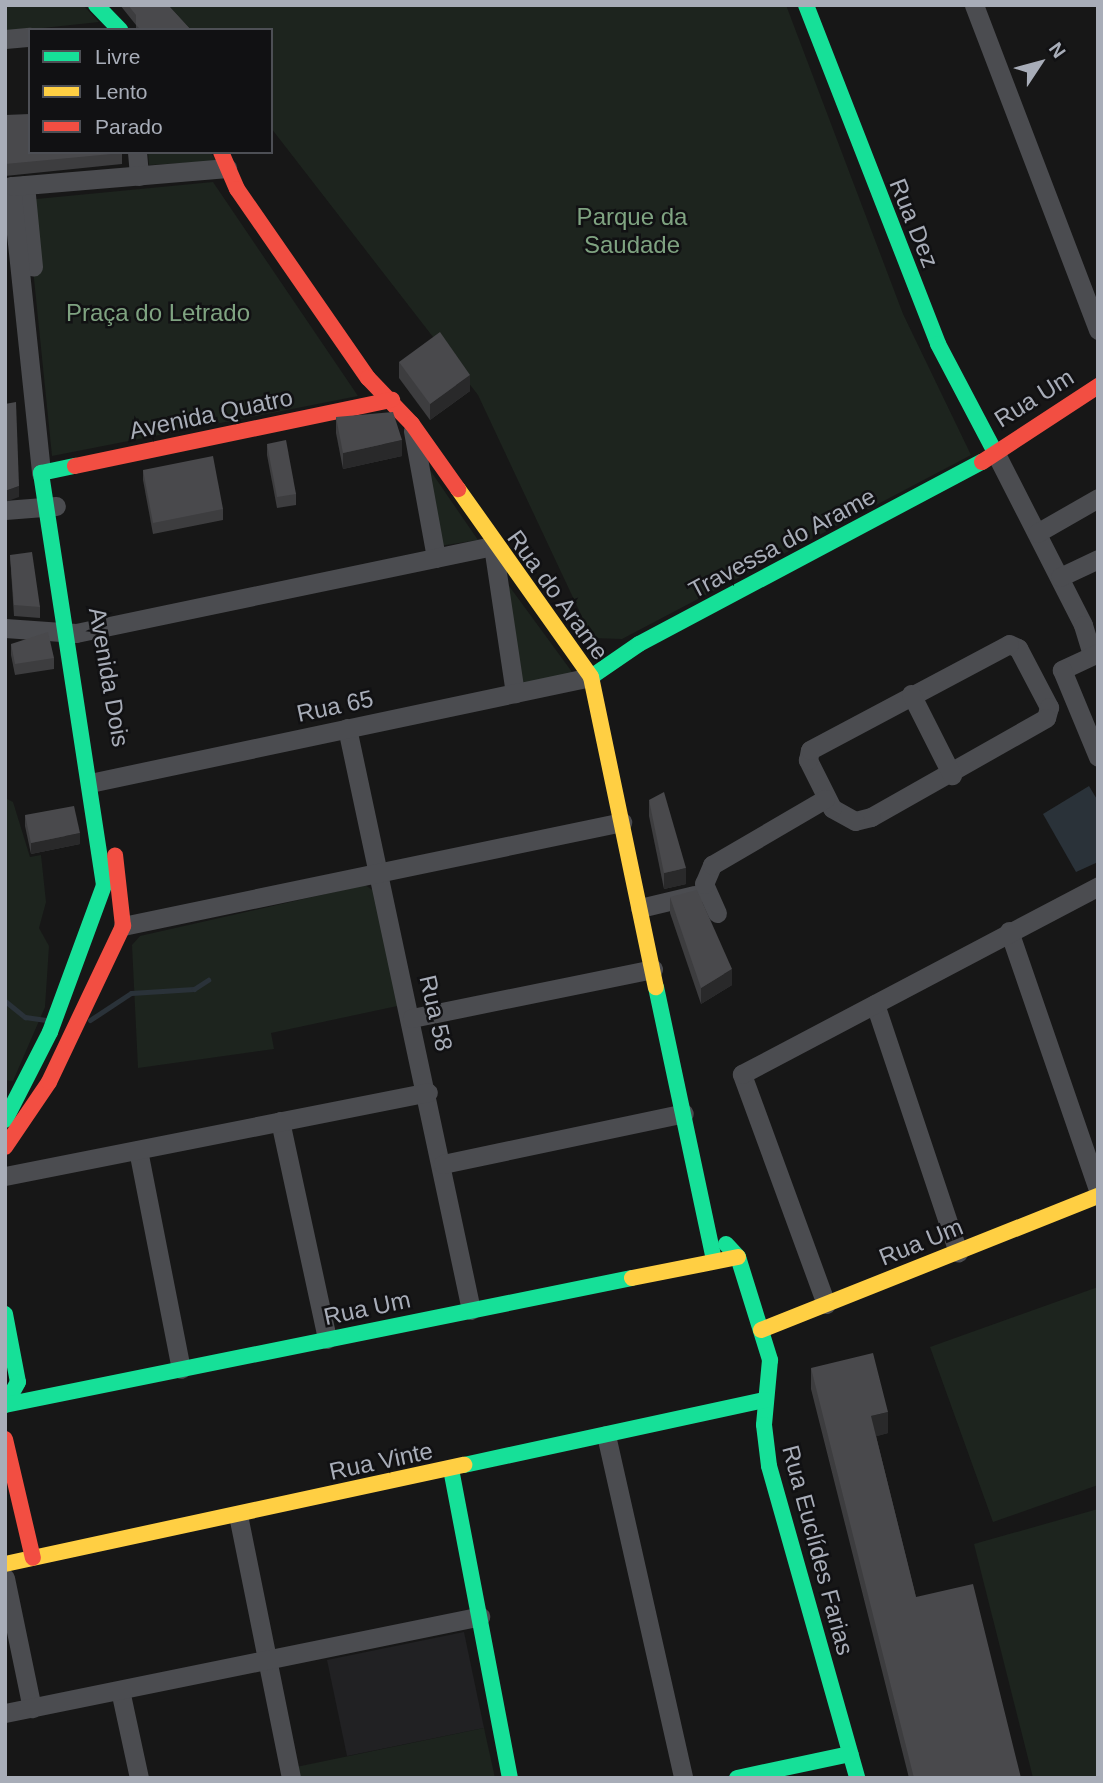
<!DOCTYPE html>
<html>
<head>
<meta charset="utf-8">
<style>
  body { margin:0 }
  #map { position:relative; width:1103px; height:1783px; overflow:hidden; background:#171717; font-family:Helvetica,sans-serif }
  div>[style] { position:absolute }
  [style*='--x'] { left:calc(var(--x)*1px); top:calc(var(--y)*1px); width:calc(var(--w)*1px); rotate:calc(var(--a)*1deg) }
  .built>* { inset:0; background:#212123 }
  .green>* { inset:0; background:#1d241e }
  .water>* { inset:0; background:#2a3239 }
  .stream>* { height:5px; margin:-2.5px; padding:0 2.5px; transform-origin:2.5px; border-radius:2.5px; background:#2a3239 }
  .street>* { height:19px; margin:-9.5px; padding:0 9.5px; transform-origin:9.5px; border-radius:9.5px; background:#4b4c50 }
  .fast>* { height:16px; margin:-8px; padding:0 8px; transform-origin:8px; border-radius:8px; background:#16e098 }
  .slow>* { height:16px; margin:-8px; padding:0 8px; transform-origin:8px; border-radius:8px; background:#ffcf43 }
  .jam>* { height:16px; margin:-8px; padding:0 8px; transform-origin:8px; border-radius:8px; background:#f24e42 }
  .wall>* { inset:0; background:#3d3d3f }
  .shaded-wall>* { inset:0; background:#29292a }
  .building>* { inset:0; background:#49494c }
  span { translate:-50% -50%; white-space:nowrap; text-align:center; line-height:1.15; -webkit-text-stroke:5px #111113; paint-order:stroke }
  .park-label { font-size:24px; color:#7fa381 }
  .street-label { font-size:24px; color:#a8adb8 }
  .frame { position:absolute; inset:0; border:7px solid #a8adb8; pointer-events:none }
  .legend { position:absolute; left:28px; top:28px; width:245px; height:126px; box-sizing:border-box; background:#111113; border:2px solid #4d4f55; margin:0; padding:9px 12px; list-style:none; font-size:21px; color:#a8adb8 }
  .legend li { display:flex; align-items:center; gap:14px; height:35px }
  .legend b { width:35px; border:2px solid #4d4f55 }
  .north { position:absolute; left:1005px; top:28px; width:70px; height:70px; -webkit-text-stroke:5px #111113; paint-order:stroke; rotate:54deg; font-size:19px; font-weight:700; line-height:28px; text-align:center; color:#a8adb8 }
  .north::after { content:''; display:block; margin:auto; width:24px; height:32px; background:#a8adb8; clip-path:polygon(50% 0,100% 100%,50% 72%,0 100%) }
</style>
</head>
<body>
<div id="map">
  <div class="built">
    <i style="clip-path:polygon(464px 1632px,484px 1728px,347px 1756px,327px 1660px)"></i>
  </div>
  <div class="green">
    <i style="clip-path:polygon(5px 5px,83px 5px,99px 22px,5px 32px)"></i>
    <i style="clip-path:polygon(160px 5px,786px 5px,903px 314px,971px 455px,622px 639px,592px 638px,478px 395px,271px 128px,271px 30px,186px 30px)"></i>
    <i style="clip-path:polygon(148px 152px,210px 152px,217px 161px,149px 165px)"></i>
    <i style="clip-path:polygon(213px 182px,358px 396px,52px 456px,26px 200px)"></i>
    <i style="clip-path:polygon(421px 457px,478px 540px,440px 546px)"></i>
    <i style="clip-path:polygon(504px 579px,575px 676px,518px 687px)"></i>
    <i style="clip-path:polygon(5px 798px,13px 802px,30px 857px,41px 855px,46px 902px,39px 928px,49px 946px,45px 1007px,13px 1081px,5px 1080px)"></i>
    <i style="clip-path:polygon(365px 885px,377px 893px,402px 1005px,271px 1033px,274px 1049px,138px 1068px,132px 945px,140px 936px)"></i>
    <i style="clip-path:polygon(1098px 1287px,1098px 1485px,993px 1522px,930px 1347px)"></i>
    <i style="clip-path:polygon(1098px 1509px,1098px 1778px,1033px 1778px,974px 1544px)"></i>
    <i style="clip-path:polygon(484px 1728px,495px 1778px,298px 1778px,296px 1767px)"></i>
  </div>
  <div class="water">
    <i style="clip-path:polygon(1089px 786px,1098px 801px,1098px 862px,1076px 872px,1043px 814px)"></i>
  </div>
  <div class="stream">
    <i style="--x:5;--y:1001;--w:26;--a:39"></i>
    <i style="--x:25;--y:1017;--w:21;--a:8"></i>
    <i style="--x:90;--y:1020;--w:49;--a:-33.4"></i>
    <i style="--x:131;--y:993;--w:63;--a:-3.6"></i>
    <i style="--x:194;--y:989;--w:17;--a:-33"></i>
  </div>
  <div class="street">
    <i style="--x:974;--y:5;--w:348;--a:69.1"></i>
    <i style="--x:5;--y:39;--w:25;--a:-5"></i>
    <i style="--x:137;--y:152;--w:24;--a:85"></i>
    <i style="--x:25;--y:185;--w:82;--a:84.4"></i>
    <i style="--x:11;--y:186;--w:289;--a:84"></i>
    <i style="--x:13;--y:186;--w:215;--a:-4.8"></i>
    <i style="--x:413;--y:431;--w:129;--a:79.7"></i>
    <i style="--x:994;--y:450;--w:196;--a:63"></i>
    <i style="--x:1083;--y:625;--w:31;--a:73"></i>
    <i style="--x:5;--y:510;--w:51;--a:-4.5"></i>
    <i style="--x:1037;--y:533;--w:70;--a:-29.8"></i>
    <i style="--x:1060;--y:577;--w:42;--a:-25.3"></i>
    <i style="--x:5;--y:628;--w:71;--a:4"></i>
    <i style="--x:76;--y:633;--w:426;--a:-11.8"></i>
    <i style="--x:493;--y:546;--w:149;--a:81.5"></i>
    <i style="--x:1009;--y:644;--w:10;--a:24"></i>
    <i style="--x:1018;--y:648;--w:67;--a:62.3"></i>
    <i style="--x:1049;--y:707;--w:11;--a:105"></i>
    <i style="--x:1046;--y:718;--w:201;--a:150.5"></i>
    <i style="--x:871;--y:817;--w:16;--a:166"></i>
    <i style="--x:855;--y:821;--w:26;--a:-151"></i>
    <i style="--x:832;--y:808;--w:54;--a:-116.6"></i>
    <i style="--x:808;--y:760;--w:10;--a:-79"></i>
    <i style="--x:810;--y:750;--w:225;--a:-28"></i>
    <i style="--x:1098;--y:653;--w:40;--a:155"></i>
    <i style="--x:1062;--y:670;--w:94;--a:67.5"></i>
    <i style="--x:911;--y:694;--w:91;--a:63.2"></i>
    <i style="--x:347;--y:728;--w:595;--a:77.97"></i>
    <i style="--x:90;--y:783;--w:512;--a:-11.95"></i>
    <i style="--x:640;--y:908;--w:56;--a:-13.5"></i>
    <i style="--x:717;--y:913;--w:32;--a:-114"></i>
    <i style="--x:704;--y:884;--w:21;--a:-67"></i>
    <i style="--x:712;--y:865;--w:131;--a:-30.3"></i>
    <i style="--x:123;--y:926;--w:510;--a:-11.77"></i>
    <i style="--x:1009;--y:931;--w:273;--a:71"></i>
    <i style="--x:875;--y:1004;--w:262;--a:71.5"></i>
    <i style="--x:412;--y:1018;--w:246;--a:-11.5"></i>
    <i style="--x:280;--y:1121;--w:223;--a:77.8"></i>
    <i style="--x:138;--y:1150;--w:223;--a:78.9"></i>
    <i style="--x:443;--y:1164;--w:246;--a:-11.9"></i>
    <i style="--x:5;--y:1176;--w:431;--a:-11.2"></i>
    <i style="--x:826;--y:1304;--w:245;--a:-110.1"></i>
    <i style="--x:742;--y:1074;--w:403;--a:-27.8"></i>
    <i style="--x:606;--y:1435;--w:352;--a:77.3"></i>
    <i style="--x:238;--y:1515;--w:268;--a:78.6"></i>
    <i style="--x:5;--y:1578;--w:133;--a:78.3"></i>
    <i style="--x:120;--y:1690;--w:90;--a:77.8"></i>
    <i style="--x:5;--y:1713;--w:485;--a:-11.5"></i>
  </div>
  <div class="fast">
    <i style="--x:96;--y:5;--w:35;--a:46"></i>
    <i style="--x:806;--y:5;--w:364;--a:68.7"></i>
    <i style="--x:938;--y:344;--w:120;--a:62.2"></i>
    <i style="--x:591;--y:677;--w:58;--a:-34.5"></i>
    <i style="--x:639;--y:644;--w:388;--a:-28"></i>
    <i style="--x:656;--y:987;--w:279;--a:78"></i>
    <i style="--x:5;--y:1120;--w:99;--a:-62.9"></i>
    <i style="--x:50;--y:1032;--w:157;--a:-69.8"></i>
    <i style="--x:104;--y:885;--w:417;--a:-98.7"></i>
    <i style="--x:41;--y:473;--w:35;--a:-12"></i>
    <i style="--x:726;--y:1244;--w:18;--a:47"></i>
    <i style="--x:738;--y:1257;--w:108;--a:72.7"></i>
    <i style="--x:770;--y:1360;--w:65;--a:95.3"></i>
    <i style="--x:764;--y:1425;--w:41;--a:83"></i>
    <i style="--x:769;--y:1466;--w:324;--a:74.2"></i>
    <i style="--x:5;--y:1314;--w:69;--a:79.2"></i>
    <i style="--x:18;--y:1382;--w:26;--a:119"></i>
    <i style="--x:5;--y:1405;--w:640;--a:-11.45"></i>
    <i style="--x:464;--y:1465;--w:308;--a:-12.2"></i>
    <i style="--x:451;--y:1469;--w:315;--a:79.2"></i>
    <i style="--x:737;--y:1778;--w:116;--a:-12"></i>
  </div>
  <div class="slow">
    <i style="--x:458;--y:489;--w:230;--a:54.7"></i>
    <i style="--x:591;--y:677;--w:317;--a:78.2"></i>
    <i style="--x:632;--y:1278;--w:108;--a:-11.2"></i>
    <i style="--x:761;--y:1330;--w:363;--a:-21.7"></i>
    <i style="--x:5;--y:1564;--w:470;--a:-12.2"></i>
  </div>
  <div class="jam">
    <i style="--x:221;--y:152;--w:40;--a:66.6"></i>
    <i style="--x:237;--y:189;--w:230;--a:55.3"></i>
    <i style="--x:368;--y:378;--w:64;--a:46.3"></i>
    <i style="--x:412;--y:424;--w:80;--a:54.7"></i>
    <i style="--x:982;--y:462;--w:139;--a:-33.2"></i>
    <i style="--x:75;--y:466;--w:324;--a:-11.8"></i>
    <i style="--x:5;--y:1147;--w:78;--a:-55.9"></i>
    <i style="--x:49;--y:1082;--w:173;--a:-64.6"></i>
    <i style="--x:123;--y:926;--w:71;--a:-96.4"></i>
    <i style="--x:5;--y:1439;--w:122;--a:76.8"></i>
  </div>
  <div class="wall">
    <i style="clip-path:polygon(120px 5px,168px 5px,191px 30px,136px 30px,136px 25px)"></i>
    <i style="clip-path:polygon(5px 115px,122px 152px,122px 164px,5px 176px)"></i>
    <i style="clip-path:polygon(399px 362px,470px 391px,430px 420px,399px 378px)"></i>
    <i style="clip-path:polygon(336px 417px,402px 456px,343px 469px,336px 433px)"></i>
    <i style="clip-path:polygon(267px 444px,296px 494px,296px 505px,277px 508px,267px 455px)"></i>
    <i style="clip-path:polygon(143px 470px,223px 509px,223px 520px,153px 534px,143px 480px)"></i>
    <i style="clip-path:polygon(10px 555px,40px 607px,40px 618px,14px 616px)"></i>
    <i style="clip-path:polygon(11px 644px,54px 658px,54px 669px,15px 675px,11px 655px)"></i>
    <i style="clip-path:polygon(649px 800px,686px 884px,664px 889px,649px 816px)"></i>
    <i style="clip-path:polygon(25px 815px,80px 844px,31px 854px,25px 826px)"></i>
    <i style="clip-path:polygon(670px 897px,732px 985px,701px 1004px,670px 913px)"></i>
    <i style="clip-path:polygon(811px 1368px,888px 1433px,876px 1436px,916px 1597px,1021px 1778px,909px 1778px,811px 1389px)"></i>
  </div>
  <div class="shaded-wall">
    <i style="clip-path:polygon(470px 375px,470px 391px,430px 420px,430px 404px)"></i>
    <i style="clip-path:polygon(402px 440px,402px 456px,343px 469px,343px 453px)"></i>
    <i style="clip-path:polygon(19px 486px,19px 497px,5px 502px,5px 491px)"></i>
    <i style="clip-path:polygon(80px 833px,80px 844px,31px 854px,31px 843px)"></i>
    <i style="clip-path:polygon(686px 868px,686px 884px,664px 889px,664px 873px)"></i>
    <i style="clip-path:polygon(732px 969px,732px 985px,701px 1004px,701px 988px)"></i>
    <i style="clip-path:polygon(888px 1412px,888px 1433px,871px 1438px,871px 1416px)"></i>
  </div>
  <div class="building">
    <i style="clip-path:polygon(128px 5px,168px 5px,191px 30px,141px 30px,136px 25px,136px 15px)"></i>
    <i style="clip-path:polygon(30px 114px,30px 152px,122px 153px,5px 164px,5px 115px)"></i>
    <i style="clip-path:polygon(440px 332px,470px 375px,430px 404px,399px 362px)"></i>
    <i style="clip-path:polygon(16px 402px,19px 486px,5px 491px,5px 404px)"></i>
    <i style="clip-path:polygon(393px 412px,402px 440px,343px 453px,336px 417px)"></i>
    <i style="clip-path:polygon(286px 440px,296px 494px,277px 497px,267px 444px)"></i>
    <i style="clip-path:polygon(213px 456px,223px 509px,153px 523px,143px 470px)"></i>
    <i style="clip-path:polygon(32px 552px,40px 607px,14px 605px,10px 555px)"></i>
    <i style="clip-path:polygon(48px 632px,54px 658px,15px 664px,11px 644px)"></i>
    <i style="clip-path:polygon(664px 792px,686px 868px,664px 873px,649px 800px)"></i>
    <i style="clip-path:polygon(74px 806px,80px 833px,31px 843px,25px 815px)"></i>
    <i style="clip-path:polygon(697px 890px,732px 969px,701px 988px,670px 897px)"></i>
    <i style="clip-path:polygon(873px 1353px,888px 1412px,871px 1416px,916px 1597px,973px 1584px,1021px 1778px,914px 1778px,811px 1368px)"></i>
  </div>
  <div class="park-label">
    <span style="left:632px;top:231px">Parque da<br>Saudade</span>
    <span style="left:158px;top:313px">Praça do Letrado</span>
  </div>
  <div class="street-label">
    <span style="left:914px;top:223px;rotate:68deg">Rua Dez</span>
    <span style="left:1034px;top:398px;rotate:-32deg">Rua Um</span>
    <span style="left:211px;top:414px;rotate:-12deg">Avenida Quatro</span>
    <span style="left:782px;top:543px;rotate:-28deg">Travessa do Arame</span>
    <span style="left:558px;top:595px;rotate:54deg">Rua do Arame</span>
    <span style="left:109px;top:677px;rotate:80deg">Avenida Dois</span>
    <span style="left:335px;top:706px;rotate:-12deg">Rua 65</span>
    <span style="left:436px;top:1013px;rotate:77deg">Rua 58</span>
    <span style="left:921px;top:1242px;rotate:-22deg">Rua Um</span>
    <span style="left:367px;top:1308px;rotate:-12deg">Rua Um</span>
    <span style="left:381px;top:1461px;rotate:-12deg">Rua Vinte</span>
    <span style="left:818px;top:1550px;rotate:75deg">Rua Euclídes Farias</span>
  </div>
  <div class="frame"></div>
  <ul class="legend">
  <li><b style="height:9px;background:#16e098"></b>Livre</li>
  <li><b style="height:9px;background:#ffcf43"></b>Lento</li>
  <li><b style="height:9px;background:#f24e42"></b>Parado</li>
  </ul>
  <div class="north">N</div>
</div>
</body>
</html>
